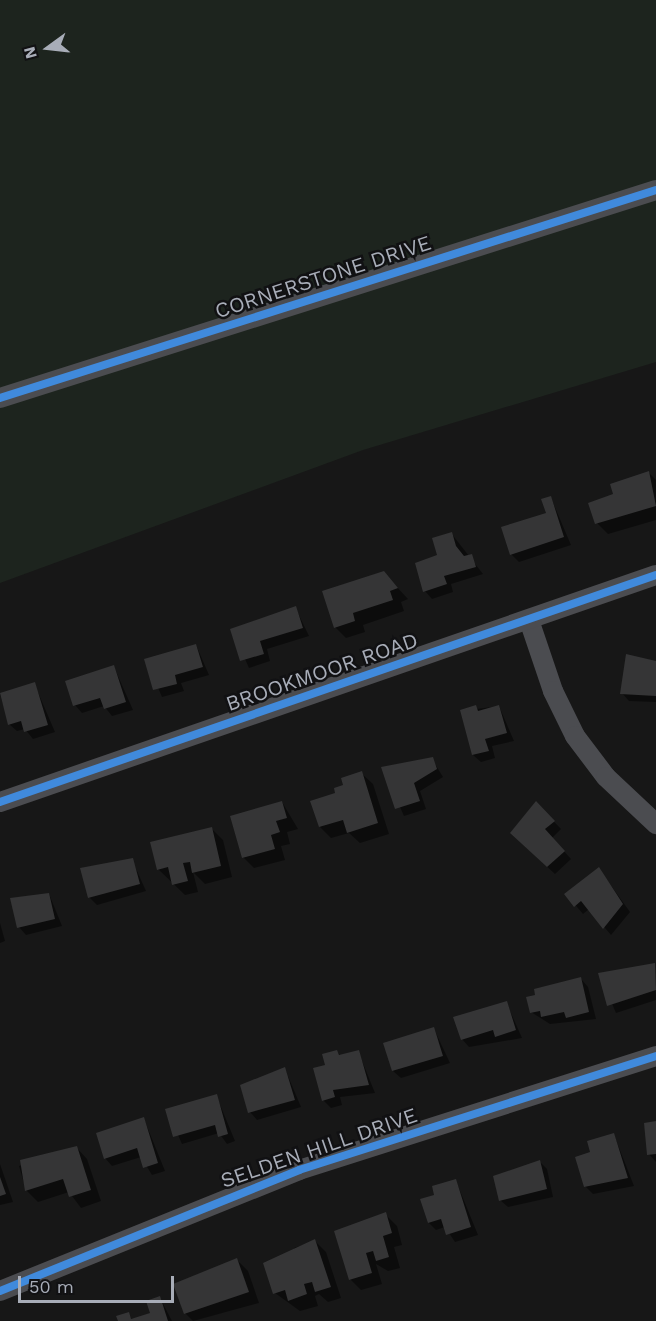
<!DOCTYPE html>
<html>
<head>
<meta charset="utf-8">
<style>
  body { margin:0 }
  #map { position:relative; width:656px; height:1321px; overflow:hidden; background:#171717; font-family:"Work Sans",sans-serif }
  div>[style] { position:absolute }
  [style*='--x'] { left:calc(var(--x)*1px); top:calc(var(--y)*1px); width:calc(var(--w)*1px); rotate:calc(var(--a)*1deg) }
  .green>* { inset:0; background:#1d241e }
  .shadow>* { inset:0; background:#0007 }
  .building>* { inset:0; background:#353536 }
  .street>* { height:20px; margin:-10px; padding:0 10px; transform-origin:10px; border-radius:10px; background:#4b4c50 }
  .cycleway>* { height:8px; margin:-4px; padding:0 4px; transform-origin:4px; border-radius:4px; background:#408adc }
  span { translate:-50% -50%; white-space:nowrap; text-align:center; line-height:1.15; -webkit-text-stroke:5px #111113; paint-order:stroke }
  .street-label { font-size:21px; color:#a8adb8 }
  .north { position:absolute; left:18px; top:18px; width:60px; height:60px; -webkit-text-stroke:4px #111113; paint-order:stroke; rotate:255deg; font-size:16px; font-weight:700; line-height:24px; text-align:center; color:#a8adb8 }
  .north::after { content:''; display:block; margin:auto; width:21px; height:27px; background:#a8adb8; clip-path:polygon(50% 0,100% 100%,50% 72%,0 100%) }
  .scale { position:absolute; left:18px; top:1276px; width:156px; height:27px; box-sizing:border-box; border:3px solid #a8adb8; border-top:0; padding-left:8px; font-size:18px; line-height:21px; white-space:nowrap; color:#a8adb8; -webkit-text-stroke:4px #111113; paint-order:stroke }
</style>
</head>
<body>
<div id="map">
  <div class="green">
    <i style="clip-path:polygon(0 0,656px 0,656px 362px,363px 450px,0 583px)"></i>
  </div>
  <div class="shadow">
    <i style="clip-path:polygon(648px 472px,656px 480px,656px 520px,608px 534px,597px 523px,615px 495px)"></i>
    <i style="clip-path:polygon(551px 498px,571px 545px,519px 562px,511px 554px,547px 514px)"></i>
    <i style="clip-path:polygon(451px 533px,483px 574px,451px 584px,453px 592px,432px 599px,425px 591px)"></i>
    <i style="clip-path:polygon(395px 585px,408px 599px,401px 602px,404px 611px,363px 625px,365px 632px,346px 638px,335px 627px,324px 592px)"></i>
    <i style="clip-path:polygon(295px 607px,309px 636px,267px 649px,270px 661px,249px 668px,232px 630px)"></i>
    <i style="clip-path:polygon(196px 645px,209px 675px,181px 683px,184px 691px,162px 697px,146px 660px)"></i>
    <i style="clip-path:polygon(656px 662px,656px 702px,629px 701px,622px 693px)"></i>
    <i style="clip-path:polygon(114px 667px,133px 710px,112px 716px,104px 706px,82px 713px,75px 705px)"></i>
    <i style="clip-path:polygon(34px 683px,55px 732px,33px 739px,25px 729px,17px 731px,9px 724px,0 694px)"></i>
    <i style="clip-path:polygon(499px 706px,514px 741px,492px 746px,495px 758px,481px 762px,473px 755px,462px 711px)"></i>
    <i style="clip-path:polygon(432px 759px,443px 777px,420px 791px,426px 809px,404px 816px,383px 769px)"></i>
    <i style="clip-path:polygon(361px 773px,373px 784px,389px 834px,360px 843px,349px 833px,331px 838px,320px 827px,337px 794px)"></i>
    <i style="clip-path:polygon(282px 802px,298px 829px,287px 832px,290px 844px,281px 846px,285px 860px,254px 868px,243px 857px)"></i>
    <i style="clip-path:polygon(537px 804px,561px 829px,552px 838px,571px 859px,555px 874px,519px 841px)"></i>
    <i style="clip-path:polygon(212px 829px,223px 840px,232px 877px,205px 884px,193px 872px,198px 892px,185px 895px,158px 869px)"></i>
    <i style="clip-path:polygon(132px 860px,146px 891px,97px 905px,89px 897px)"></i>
    <i style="clip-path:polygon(599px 869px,630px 912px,611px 935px,589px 909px,583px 914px,566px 894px)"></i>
    <i style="clip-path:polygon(49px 894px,62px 926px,26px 935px,19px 927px)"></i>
    <i style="clip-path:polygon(0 923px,5px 941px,0 943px)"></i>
    <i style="clip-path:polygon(655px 965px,656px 1000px,616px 1013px,600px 975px)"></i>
    <i style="clip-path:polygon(581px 979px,588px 987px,596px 1019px,550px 1024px,531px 1012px)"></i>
    <i style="clip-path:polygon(506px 1002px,522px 1038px,469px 1047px,462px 1039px)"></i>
    <i style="clip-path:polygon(434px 1029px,450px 1063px,401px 1078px,393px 1071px)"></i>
    <i style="clip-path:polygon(358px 1051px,375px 1093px,340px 1097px,342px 1105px,331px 1108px,323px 1100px,327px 1066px,337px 1052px,341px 1056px)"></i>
    <i style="clip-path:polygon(285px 1069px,301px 1107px,257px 1120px,250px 1112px)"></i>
    <i style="clip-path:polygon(216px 1095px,235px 1141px,227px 1144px,219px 1133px,182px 1144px,167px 1110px)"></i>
    <i style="clip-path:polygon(144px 1119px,165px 1171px,152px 1175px,141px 1157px,112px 1166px,105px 1158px)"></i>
    <i style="clip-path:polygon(656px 1124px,656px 1162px,649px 1154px)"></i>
    <i style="clip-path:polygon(614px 1135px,634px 1186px,593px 1194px,585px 1186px,592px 1154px)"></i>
    <i style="clip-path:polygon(76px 1147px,87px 1159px,101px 1201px,81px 1208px,69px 1192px,38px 1202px,26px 1190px,19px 1166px)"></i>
    <i style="clip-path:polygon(540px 1162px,547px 1169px,553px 1197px,508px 1207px,500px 1200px)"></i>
    <i style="clip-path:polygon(0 1164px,13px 1202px,0 1205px)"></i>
    <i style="clip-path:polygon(456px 1181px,478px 1235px,455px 1242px,445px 1227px,436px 1230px,429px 1223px,436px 1196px)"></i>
    <i style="clip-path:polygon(385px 1214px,397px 1226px,402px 1245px,394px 1247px,400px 1268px,388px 1271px,376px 1264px,382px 1284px,361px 1290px,350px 1279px)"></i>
    <i style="clip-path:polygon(315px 1241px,326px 1252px,341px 1298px,328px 1302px,319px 1294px,315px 1296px,318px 1306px,300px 1311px,275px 1293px,296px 1254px,294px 1248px)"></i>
    <i style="clip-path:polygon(237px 1260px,248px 1271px,259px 1303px,193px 1321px,185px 1313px)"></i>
    <i style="clip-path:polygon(160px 1298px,172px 1321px,119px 1321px,152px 1315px)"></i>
  </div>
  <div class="building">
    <i style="clip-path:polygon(649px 471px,656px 506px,595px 524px,588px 503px,613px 494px,610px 484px)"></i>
    <i style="clip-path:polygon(551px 496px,564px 537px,510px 555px,501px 527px,546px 513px,541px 499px)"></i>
    <i style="clip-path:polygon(452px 532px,456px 546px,464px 556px,472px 554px,476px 567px,444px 576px,447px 584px,423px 592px,415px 563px,437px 555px,432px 538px)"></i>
    <i style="clip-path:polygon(384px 571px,398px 588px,390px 591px,393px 600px,353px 613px,355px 621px,334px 628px,322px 591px)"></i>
    <i style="clip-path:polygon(296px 606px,303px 628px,260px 641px,264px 654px,240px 661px,230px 629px)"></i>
    <i style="clip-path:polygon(196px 644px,203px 667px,175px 675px,177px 684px,153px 690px,144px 659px)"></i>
    <i style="clip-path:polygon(626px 654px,656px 661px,656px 696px,620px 694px)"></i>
    <i style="clip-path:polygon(114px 665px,126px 702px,104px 709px,100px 698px,73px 706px,65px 681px)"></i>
    <i style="clip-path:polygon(35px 682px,48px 725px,24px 732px,21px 721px,8px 725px,0 693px)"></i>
    <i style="clip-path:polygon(476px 705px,478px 711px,499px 705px,507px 733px,485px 739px,489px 751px,472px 755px,460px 710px)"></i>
    <i style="clip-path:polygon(433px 757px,437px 769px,414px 783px,420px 801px,395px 809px,381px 767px)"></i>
    <i style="clip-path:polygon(362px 771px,378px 823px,347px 833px,343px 820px,319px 827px,310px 801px,335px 793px,334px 788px,343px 785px,341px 778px)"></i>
    <i style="clip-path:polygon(282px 801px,287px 818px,276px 821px,280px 832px,271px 835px,275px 849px,242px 858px,230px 816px)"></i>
    <i style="clip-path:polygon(536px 801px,555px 821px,545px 829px,565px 851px,547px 867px,510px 833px)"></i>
    <i style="clip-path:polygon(212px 827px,221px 866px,192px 873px,190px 862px,183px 863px,188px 881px,172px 885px,168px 867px,157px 870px,150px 842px)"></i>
    <i style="clip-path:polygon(133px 858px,140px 884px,88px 898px,80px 868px)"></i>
    <i style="clip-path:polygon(599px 867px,623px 904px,603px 929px,581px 901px,574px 907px,564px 894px)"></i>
    <i style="clip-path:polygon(49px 893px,55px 919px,17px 928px,10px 898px)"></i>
    <i style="clip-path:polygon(655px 963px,656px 990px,607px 1006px,598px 973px)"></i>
    <i style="clip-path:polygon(581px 977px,589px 1012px,566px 1018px,564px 1012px,541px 1017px,540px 1011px,530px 1013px,526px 997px,535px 995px,534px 989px)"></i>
    <i style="clip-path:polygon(507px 1001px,516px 1030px,495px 1037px,493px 1030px,461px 1040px,453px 1017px)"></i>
    <i style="clip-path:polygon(434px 1027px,443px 1056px,392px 1071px,383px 1043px)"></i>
    <i style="clip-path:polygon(337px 1050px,339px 1055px,359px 1050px,369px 1085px,333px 1090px,335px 1097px,322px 1101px,313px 1068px,325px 1065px,322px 1054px)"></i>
    <i style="clip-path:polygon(285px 1067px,295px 1100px,248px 1113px,240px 1085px)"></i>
    <i style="clip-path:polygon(217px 1094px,228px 1134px,218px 1137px,215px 1125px,173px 1137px,165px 1109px)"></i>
    <i style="clip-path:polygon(144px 1117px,158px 1163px,143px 1168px,137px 1148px,104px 1159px,96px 1133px)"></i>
    <i style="clip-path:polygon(656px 1121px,656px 1154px,647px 1155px,644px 1123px)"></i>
    <i style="clip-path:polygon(614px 1133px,628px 1178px,584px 1187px,575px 1157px,590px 1152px,587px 1141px)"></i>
    <i style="clip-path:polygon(77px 1146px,91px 1190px,69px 1197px,63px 1179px,25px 1191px,20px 1160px)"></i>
    <i style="clip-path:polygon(540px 1160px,547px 1189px,499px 1201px,493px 1176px)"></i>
    <i style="clip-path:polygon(0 1177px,6px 1194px,0 1196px)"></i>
    <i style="clip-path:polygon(456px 1179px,471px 1227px,446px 1235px,441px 1219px,428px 1223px,420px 1199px,434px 1195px,432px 1186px)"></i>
    <i style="clip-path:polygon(386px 1212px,392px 1233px,383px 1236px,389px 1257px,376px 1261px,373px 1251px,366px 1253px,372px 1273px,349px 1280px,334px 1231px)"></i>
    <i style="clip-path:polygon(315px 1239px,331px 1287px,315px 1292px,312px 1282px,304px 1284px,307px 1294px,288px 1301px,285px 1290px,273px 1294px,263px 1263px)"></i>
    <i style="clip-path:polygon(237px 1258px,249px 1292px,184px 1314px,173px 1284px)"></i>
    <i style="clip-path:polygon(160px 1296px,168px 1321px,118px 1321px,116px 1316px,129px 1312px,131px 1319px,150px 1313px,146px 1301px)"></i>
  </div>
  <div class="street">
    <i style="--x:0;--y:398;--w:688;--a:-17.59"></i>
    <i style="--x:529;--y:620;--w:75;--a:71.3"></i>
    <i style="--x:553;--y:691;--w:50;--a:63.9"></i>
    <i style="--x:575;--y:736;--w:51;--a:52.9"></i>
    <i style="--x:606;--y:777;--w:69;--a:43.2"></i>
    <i style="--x:0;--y:802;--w:694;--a:-19.09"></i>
    <i style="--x:0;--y:1291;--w:323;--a:-22"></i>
    <i style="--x:299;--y:1170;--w:375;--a:-17.7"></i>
  </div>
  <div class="cycleway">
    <i style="--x:0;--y:398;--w:688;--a:-17.59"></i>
    <i style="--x:0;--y:802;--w:694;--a:-19.09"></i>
    <i style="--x:0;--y:1291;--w:323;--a:-22"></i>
    <i style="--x:299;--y:1170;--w:375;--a:-17.7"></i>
  </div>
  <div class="street-label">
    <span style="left:323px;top:277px;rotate:-18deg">CORNERSTONE DRIVE</span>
    <span style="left:322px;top:672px;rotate:-19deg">BROOKMOOR ROAD</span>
    <span style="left:319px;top:1148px;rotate:-19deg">SELDEN HILL DRIVE</span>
  </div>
  <div class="north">N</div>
  <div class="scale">50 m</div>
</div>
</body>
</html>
